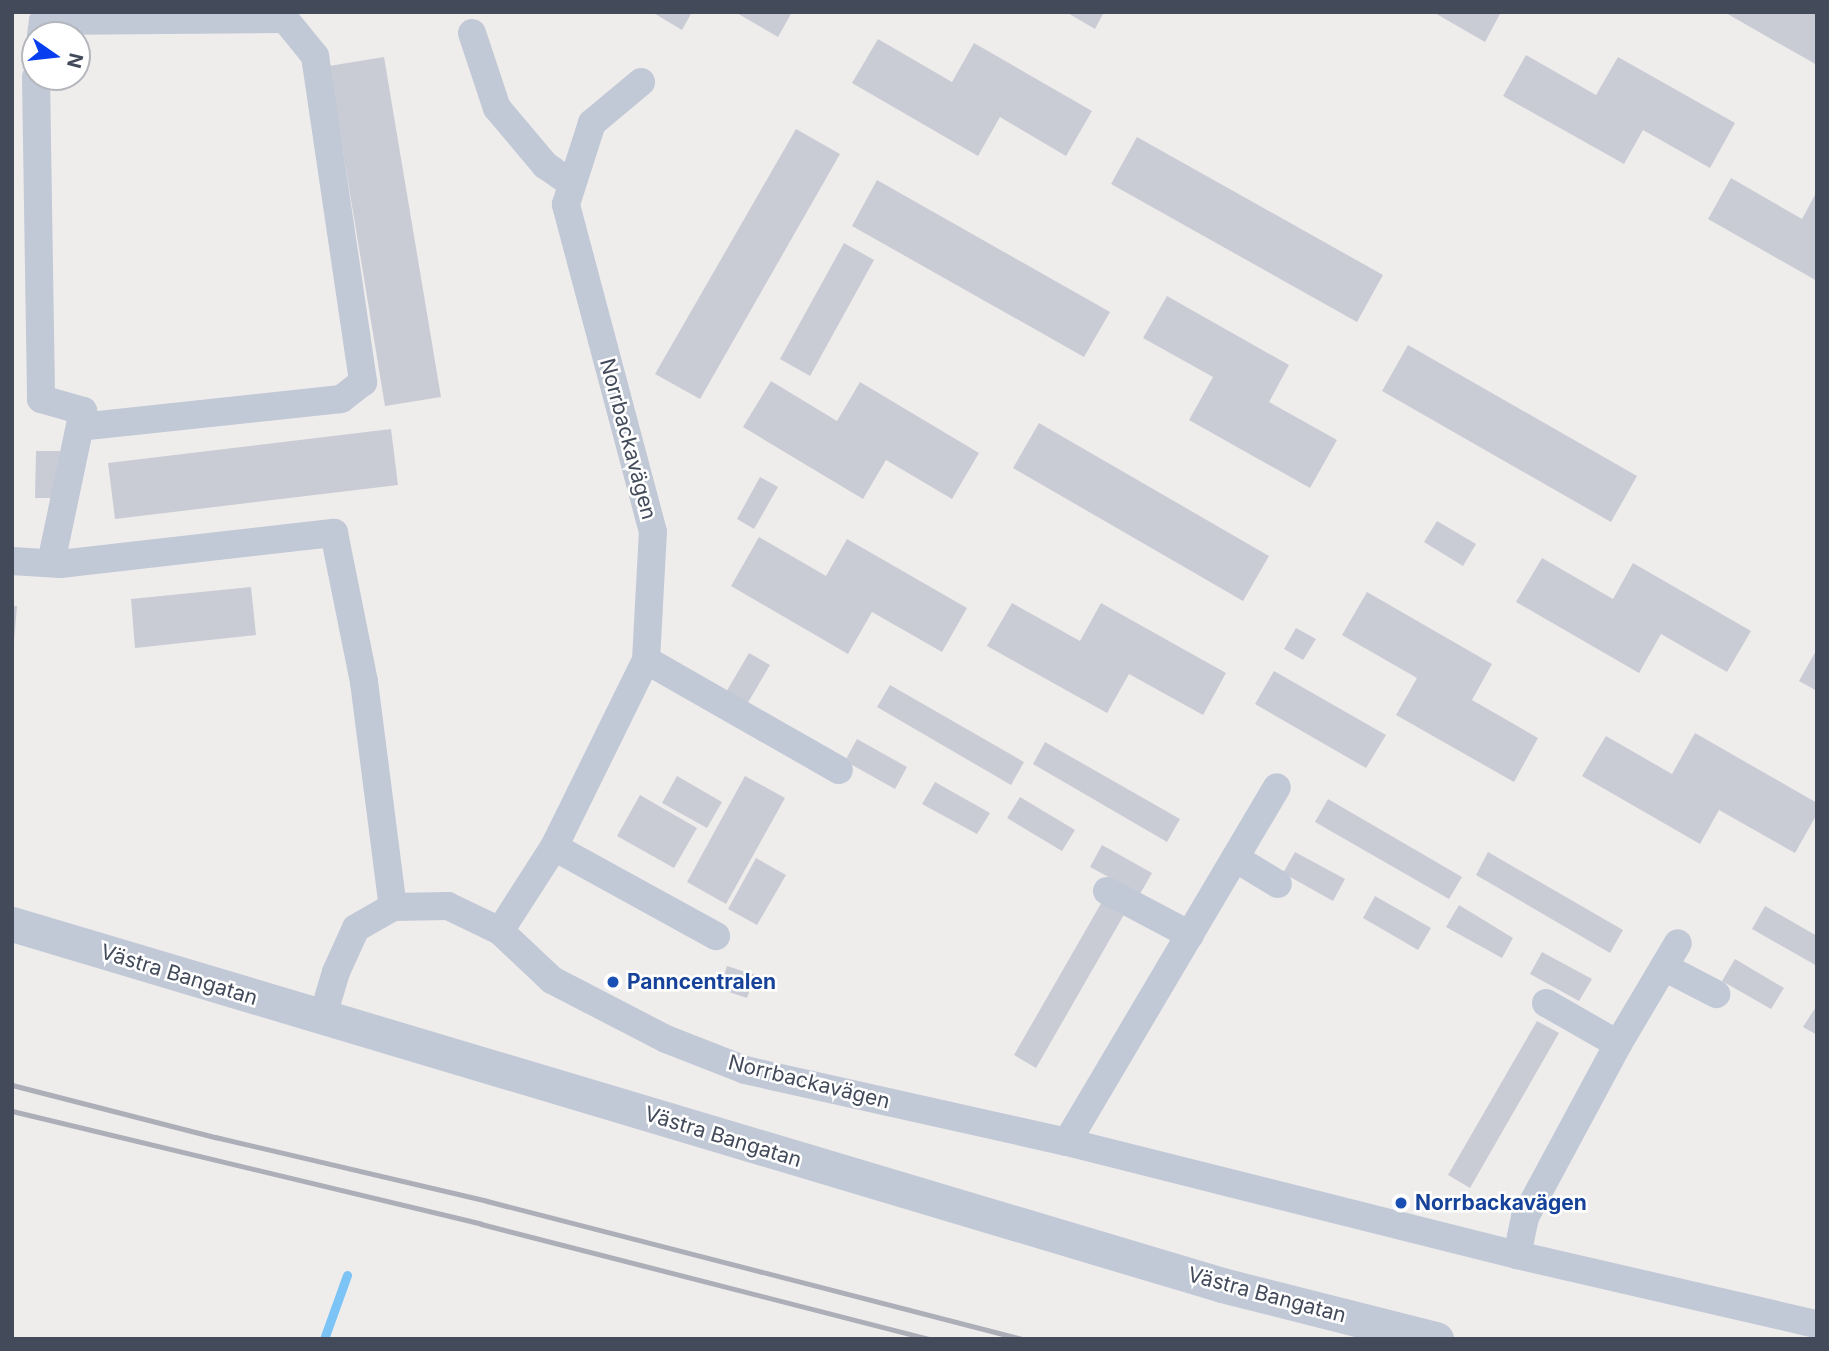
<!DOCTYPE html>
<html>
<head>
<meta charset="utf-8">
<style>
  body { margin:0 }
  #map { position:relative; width:1829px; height:1351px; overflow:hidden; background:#efecec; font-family:Inter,sans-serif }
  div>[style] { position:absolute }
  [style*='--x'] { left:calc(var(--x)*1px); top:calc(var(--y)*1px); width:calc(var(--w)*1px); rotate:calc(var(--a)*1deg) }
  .stream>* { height:9px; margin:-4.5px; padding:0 4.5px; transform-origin:4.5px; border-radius:4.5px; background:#7cc4f5 }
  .building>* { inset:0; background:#caccd5 }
  .minor>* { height:28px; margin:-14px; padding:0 14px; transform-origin:14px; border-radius:14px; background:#c1c8d6 }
  .tertiary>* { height:35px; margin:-17.5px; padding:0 17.5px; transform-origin:17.5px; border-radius:17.5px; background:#c1c8d6 }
  .rail>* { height:5px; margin:-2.5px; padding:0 2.5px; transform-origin:2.5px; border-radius:2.5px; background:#adafb8 }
  .dots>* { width:19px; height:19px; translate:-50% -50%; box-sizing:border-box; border:4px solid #fff; border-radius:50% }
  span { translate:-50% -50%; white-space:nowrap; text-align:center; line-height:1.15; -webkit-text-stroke:5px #fff; paint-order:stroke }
  .street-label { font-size:21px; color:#434b5b }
  .transit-label { font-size:21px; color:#164399; font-weight:700 }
  .left { translate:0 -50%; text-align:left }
  .frame { position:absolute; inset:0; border:14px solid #434b5b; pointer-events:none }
  .north { position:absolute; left:21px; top:21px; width:70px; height:70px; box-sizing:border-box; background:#fff; border:2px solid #b4b7bd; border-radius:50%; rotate:104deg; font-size:19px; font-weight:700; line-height:28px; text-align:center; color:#434b5b }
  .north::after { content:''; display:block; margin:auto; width:24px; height:32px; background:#063ef0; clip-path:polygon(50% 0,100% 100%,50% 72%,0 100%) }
</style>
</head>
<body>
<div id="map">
  <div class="stream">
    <i style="--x:324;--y:1339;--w:68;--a:-70.2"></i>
  </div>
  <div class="building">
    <i style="clip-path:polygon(652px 12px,692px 12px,682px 30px)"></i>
    <i style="clip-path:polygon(735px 12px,792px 12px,778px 37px)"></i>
    <i style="clip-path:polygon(1066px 12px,1104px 12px,1095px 29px)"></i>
    <i style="clip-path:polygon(1433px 12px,1501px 12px,1485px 42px)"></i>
    <i style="clip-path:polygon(1724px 12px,1817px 12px,1817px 65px)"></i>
    <i style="clip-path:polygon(878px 39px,952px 82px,974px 43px,1092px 111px,1066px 156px,1000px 117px,978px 156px,852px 83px)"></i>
    <i style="clip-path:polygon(1526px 55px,1596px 95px,1618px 57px,1735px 123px,1710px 168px,1643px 130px,1624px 164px,1503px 96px)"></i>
    <i style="clip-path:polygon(384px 57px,441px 397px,385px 406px,329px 66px)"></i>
    <i style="clip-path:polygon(796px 129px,840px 154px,700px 399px,655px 374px)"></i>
    <i style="clip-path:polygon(1137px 137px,1383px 275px,1357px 322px,1111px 184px)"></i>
    <i style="clip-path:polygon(1731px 178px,1802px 219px,1817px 191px,1817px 281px,1708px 219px)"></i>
    <i style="clip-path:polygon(877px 180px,1110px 312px,1084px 357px,852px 226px)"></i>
    <i style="clip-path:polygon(844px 243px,874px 260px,810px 376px,780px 359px)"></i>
    <i style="clip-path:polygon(1167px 296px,1289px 365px,1269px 402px,1337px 440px,1310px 488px,1189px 420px,1213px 377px,1143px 338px)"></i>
    <i style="clip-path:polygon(1408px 345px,1637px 476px,1611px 522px,1382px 391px)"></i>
    <i style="clip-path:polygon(771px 381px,837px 421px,860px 382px,979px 453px,952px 499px,886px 460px,863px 499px,743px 427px)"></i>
    <i style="clip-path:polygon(1039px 423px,1269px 556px,1243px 601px,1013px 468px)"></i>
    <i style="clip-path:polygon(391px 429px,398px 485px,115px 519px,108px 463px)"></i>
    <i style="clip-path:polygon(36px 451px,60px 451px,59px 498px,35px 498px)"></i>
    <i style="clip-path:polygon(760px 477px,778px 487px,754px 529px,737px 519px)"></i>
    <i style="clip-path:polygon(1437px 521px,1476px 544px,1463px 566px,1424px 542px)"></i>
    <i style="clip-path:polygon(759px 537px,826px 576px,847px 539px,967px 608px,942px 652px,872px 612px,848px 654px,731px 586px)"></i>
    <i style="clip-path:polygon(1542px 558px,1613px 599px,1633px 563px,1751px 631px,1727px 672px,1661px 634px,1639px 673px,1516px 602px)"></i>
    <i style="clip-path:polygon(251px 587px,256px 635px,135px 648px,131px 599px)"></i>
    <i style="clip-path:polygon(1367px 592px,1492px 664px,1472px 700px,1538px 738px,1514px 782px,1396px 715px,1417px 678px,1342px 635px)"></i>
    <i style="clip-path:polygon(1012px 603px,1080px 641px,1101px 603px,1226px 673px,1203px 715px,1129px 674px,1107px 713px,987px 646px)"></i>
    <i style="clip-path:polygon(12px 606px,17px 606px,14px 642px,12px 642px)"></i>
    <i style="clip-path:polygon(1296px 628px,1316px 639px,1303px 660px,1284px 649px)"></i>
    <i style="clip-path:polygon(1817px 649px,1817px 691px,1799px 681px)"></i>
    <i style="clip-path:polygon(749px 653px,770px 665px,746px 706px,725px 694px)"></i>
    <i style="clip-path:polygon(1274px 671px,1386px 735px,1366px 768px,1255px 704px)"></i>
    <i style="clip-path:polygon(890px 685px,1024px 762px,1011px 785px,877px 707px)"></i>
    <i style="clip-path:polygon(1695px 733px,1817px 803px,1817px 814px,1795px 853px,1719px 810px,1700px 844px,1582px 776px,1606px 736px,1672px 774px)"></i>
    <i style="clip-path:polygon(857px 739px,907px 767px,895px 789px,845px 761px)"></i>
    <i style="clip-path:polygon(1045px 742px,1180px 819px,1167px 842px,1033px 764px)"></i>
    <i style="clip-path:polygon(677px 776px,722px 802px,707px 828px,662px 803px)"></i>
    <i style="clip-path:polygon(745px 776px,785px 798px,726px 904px,687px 882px)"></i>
    <i style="clip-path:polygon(935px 782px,990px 813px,977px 834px,922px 804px)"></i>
    <i style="clip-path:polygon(640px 795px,697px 828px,674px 868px,617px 836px)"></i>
    <i style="clip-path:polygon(1020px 797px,1075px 830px,1062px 851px,1007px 818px)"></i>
    <i style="clip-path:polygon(1328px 799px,1462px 877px,1449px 899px,1315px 822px)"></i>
    <i style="clip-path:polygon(1102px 845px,1152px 873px,1140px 894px,1090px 867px)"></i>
    <i style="clip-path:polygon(1295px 852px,1345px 879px,1333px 901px,1283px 873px)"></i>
    <i style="clip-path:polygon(1488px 852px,1623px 930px,1610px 953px,1476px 875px)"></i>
    <i style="clip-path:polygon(756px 858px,786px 875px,757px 925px,728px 909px)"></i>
    <i style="clip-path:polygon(1375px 896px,1431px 928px,1418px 950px,1363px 918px)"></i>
    <i style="clip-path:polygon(1103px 900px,1125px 913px,1036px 1068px,1014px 1055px)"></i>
    <i style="clip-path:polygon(1459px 905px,1513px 938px,1502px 958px,1446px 927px)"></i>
    <i style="clip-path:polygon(1765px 906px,1817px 936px,1817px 966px,1752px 929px)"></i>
    <i style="clip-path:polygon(1542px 952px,1592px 979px,1579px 1001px,1530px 974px)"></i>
    <i style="clip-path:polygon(1735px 959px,1784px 988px,1771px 1009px,1722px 981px)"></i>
    <i style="clip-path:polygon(727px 966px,755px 975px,747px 998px,720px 989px)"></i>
    <i style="clip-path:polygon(1817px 1005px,1817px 1035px,1803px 1027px)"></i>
    <i style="clip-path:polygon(1537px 1021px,1559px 1033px,1470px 1188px,1448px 1175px)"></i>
  </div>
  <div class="minor">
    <i style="--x:472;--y:33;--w:79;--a:71.6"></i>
    <i style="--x:497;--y:108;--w:75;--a:49.9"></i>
    <i style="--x:545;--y:165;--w:32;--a:35"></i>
    <i style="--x:41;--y:35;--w:14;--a:-82"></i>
    <i style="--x:43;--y:21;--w:242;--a:-0.5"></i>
    <i style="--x:285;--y:19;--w:48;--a:51"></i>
    <i style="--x:315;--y:56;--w:330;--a:81.6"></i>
    <i style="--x:363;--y:382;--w:28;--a:142"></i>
    <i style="--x:341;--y:399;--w:262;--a:173.9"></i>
    <i style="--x:36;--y:77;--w:322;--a:89.1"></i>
    <i style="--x:41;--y:399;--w:44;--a:15.9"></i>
    <i style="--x:83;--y:411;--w:155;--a:101.9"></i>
    <i style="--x:12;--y:561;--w:48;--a:3.6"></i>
    <i style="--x:60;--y:564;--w:276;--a:-6.5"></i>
    <i style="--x:334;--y:533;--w:152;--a:78.6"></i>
    <i style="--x:364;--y:682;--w:227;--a:82.7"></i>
    <i style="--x:646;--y:660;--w:222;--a:29.7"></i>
    <i style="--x:554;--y:847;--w:185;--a:28.8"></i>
    <i style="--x:1235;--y:858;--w:50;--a:31.2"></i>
    <i style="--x:1107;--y:891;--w:94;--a:27.9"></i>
    <i style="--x:500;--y:931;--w:100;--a:-57.3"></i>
    <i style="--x:554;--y:847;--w:208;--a:-63.8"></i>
    <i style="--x:646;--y:660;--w:128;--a:-86.9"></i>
    <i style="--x:653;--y:532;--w:339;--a:-104.9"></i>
    <i style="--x:566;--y:204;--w:85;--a:-72.2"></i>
    <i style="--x:592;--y:123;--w:64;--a:-39.9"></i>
    <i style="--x:1664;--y:967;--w:59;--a:27.4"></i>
    <i style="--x:1546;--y:1003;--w:83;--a:29.7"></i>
    <i style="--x:322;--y:1019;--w:49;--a:-73.4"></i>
    <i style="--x:336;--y:972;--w:48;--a:-65.6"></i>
    <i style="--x:356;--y:928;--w:43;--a:-29.6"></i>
    <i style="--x:393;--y:907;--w:55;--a:-1"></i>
    <i style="--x:448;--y:906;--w:58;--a:25.7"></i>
    <i style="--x:500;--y:931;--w:71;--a:43.3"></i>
    <i style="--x:552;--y:980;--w:128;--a:27.4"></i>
    <i style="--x:666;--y:1039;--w:85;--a:21.4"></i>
    <i style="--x:745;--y:1070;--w:330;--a:12.6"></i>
    <i style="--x:1067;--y:1142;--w:464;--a:14.1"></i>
    <i style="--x:1517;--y:1255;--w:308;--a:13"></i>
    <i style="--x:1067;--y:1142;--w:412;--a:-59.4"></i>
    <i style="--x:1517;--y:1255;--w:39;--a:-78"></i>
    <i style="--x:1525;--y:1217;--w:196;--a:-61.7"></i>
    <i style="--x:1618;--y:1044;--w:117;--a:-59.3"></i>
  </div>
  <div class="tertiary">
    <i style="--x:12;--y:924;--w:1263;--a:16.61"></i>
    <i style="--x:1222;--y:1285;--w:221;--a:14.2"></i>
  </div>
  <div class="rail">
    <i style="--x:12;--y:1085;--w:210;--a:14.4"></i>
    <i style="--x:215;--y:1137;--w:279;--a:13.2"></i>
    <i style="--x:487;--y:1201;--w:553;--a:14.46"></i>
    <i style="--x:12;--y:1111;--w:482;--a:13.5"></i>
    <i style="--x:481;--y:1224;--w:463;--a:14.4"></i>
  </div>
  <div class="dots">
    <i style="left:613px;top:982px;background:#1a4fb4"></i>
    <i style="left:1401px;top:1203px;background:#1a4fb4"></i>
  </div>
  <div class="street-label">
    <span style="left:628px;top:439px;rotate:75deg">Norrbackavägen</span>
    <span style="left:179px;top:975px;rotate:17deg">Västra Bangatan</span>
    <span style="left:809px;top:1082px;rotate:14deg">Norrbackavägen</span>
    <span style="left:723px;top:1137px;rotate:17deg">Västra Bangatan</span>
    <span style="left:1267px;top:1295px;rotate:15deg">Västra Bangatan</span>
  </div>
  <div class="transit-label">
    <span class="left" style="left:627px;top:982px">Panncentralen</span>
    <span class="left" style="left:1415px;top:1203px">Norrbackavägen</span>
  </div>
  <div class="frame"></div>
  <div class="north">N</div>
</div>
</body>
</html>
